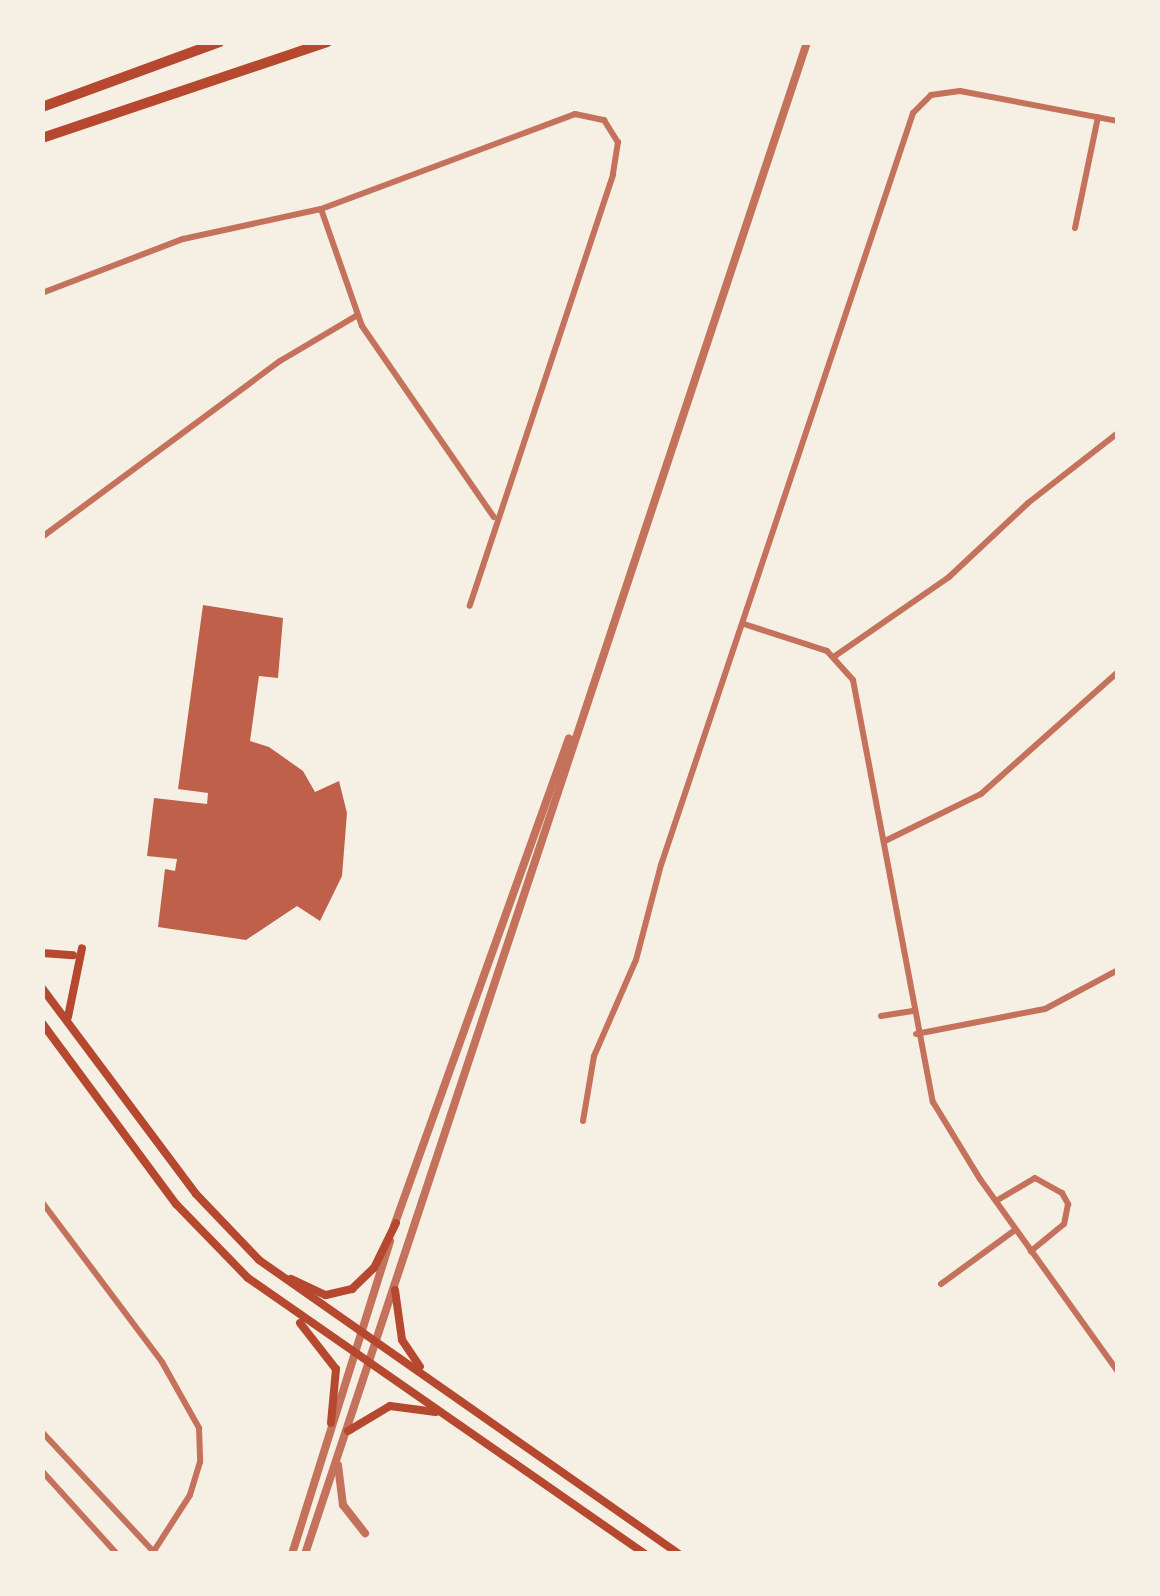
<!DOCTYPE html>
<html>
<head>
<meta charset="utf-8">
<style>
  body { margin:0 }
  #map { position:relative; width:1160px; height:1596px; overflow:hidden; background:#f6efe4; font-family:"Nunito Sans",sans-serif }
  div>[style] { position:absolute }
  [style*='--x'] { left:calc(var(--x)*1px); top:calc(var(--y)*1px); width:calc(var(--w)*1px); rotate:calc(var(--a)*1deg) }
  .building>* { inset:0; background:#bf614a }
  .minor>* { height:6px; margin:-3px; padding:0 3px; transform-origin:3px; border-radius:3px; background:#c5725c }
  .tertiary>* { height:8px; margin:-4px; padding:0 4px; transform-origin:4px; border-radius:4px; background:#c5725c }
  .secondary>* { height:8px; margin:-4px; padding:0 4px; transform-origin:4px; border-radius:4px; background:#b5482f }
  .motorway>* { height:10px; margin:-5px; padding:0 5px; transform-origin:5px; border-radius:5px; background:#b5482f }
  span { translate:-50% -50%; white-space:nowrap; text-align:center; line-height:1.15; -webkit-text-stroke:9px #f6efe4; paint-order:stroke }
  .frame { position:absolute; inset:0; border:45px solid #f6efe4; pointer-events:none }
</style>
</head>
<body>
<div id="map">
  <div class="building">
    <i style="clip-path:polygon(203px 605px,283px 618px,278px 678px,259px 676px,250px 741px,269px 747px,303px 771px,315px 792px,339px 781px,347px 813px,342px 876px,320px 921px,297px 906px,246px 940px,158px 927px,165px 869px,175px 871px,177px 859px,147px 856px,154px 798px,207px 804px,208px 793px,178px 789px)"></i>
  </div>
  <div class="minor">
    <i style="--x:321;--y:209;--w:124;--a:70.7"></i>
    <i style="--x:362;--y:326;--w:232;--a:55.4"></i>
    <i style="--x:1075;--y:228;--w:113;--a:-78.3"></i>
    <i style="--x:42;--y:293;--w:151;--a:-21"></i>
    <i style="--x:183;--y:239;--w:141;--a:-12.3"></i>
    <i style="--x:321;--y:209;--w:271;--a:-20.5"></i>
    <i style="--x:575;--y:114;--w:30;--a:12"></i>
    <i style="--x:604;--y:120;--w:26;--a:58"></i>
    <i style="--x:618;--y:142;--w:33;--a:99"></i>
    <i style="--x:613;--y:175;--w:454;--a:108.4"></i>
    <i style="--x:42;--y:537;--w:296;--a:-36.5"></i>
    <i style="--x:280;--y:361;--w:88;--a:-30.6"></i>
    <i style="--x:744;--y:624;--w:87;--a:18"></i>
    <i style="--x:827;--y:651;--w:39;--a:48"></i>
    <i style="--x:853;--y:680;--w:430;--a:79.3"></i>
    <i style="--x:933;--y:1102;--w:90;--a:58.6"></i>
    <i style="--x:980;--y:1179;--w:237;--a:54.4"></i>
    <i style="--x:835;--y:656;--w:139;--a:-34.7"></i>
    <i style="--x:949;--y:577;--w:108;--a:-43.1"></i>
    <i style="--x:1028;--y:503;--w:114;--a:-37.9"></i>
    <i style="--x:885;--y:841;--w:107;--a:-26.1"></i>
    <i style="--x:981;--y:794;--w:183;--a:-41.7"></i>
    <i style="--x:881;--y:1016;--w:32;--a:-9"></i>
    <i style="--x:916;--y:1034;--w:131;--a:-11"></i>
    <i style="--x:1045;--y:1009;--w:83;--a:-28.1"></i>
    <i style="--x:583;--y:1121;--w:66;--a:-80.4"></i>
    <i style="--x:594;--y:1056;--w:105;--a:-66.4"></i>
    <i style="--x:636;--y:960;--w:98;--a:-75.3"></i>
    <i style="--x:661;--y:865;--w:793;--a:-71.47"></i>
    <i style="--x:913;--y:113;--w:25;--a:-45"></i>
    <i style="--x:931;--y:95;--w:29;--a:-8"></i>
    <i style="--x:960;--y:91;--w:161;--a:10.8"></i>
    <i style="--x:996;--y:1201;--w:45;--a:-30.5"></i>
    <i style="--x:1035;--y:1178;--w:31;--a:29"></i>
    <i style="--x:1062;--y:1193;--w:13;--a:61"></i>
    <i style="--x:1068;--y:1204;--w:20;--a:101"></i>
    <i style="--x:1064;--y:1224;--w:43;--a:140.7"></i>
    <i style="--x:42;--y:1202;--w:200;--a:53.1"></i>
    <i style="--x:162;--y:1362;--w:76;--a:60.7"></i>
    <i style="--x:199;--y:1428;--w:34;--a:88"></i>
    <i style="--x:200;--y:1462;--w:34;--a:107"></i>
    <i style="--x:190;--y:1495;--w:70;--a:122.8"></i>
    <i style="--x:941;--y:1284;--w:92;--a:-36.1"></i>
    <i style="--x:42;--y:1432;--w:164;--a:47"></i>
    <i style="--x:42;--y:1471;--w:112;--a:47.9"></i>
  </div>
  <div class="tertiary">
    <i style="--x:394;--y:1226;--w:518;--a:-70.27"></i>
    <i style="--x:338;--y:1465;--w:40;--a:82.9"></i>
    <i style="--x:343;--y:1505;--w:36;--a:52"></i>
    <i style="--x:292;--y:1554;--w:328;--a:-72.6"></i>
    <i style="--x:305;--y:1554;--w:1593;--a:-71.63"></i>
  </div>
  <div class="secondary">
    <i style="--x:42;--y:953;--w:31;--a:4"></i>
    <i style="--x:42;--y:988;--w:257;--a:53.2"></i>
    <i style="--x:196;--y:1194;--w:91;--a:46.3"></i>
    <i style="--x:259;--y:1260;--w:513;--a:34.99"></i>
    <i style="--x:68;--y:1017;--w:70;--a:-78.5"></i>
    <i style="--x:42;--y:1023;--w:225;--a:53.5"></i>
    <i style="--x:176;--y:1204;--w:103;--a:45.8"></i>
    <i style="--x:248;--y:1278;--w:484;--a:34.8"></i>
    <i style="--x:291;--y:1279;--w:38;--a:25"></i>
    <i style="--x:326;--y:1295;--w:27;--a:-13"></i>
    <i style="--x:352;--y:1289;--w:30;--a:-44"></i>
    <i style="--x:374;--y:1268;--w:50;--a:-63.9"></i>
    <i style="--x:395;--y:1290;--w:50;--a:82"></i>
    <i style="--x:402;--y:1340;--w:32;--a:56"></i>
    <i style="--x:300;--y:1323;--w:58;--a:52"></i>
    <i style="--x:336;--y:1369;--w:54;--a:95.3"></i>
    <i style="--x:348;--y:1431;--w:49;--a:-30.8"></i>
    <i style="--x:390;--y:1406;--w:46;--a:7.4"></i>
  </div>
  <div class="motorway">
    <i style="--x:42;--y:107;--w:189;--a:-20.1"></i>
    <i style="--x:42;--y:138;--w:301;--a:-18.6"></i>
  </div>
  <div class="frame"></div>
</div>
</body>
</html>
